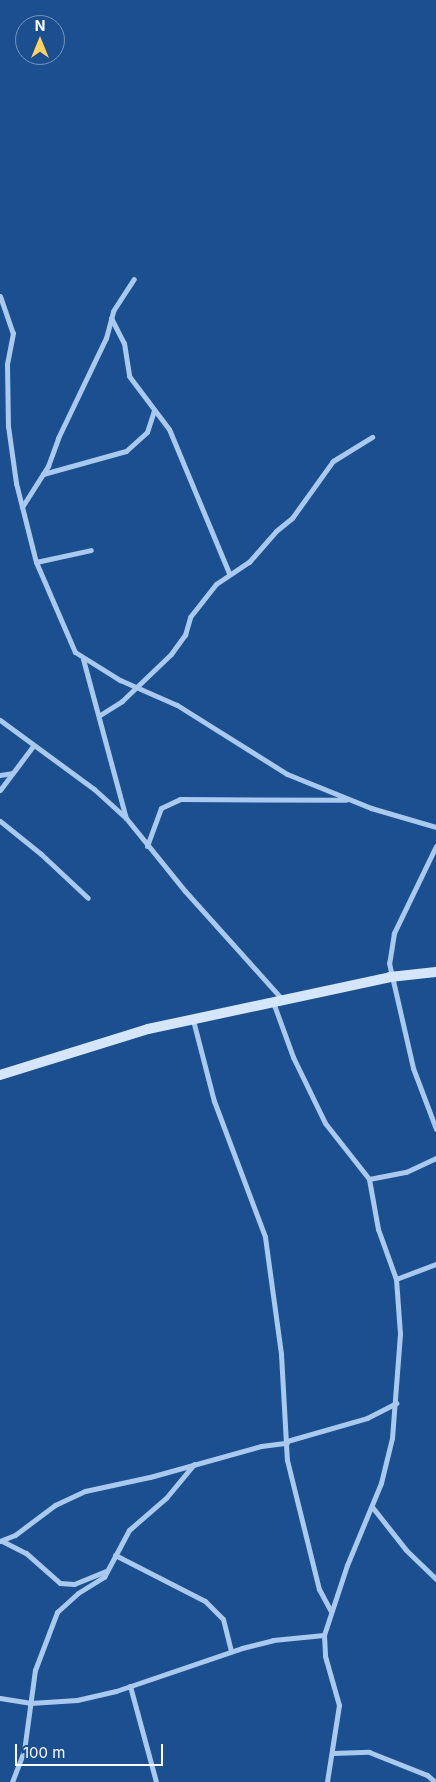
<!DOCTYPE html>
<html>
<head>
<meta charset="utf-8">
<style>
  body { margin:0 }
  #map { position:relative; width:436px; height:1782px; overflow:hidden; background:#1b4f8f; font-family:Inter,sans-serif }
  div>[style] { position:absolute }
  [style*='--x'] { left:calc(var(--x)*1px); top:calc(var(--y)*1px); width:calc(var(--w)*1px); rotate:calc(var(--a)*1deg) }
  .street>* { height:5px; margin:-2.5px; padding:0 2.5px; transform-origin:2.5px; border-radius:2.5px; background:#a9c9ee }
  .secondary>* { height:10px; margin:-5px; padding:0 5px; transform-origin:5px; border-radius:5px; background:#d6e6fa }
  span { translate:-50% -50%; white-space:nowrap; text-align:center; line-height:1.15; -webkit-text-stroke:4.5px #1b4f8f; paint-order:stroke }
  .north { position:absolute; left:15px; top:15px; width:50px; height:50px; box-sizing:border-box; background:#1b4f8f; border:1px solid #7695bc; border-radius:50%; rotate:0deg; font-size:14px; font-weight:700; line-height:20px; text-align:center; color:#fff }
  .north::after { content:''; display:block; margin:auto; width:18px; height:22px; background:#ffd166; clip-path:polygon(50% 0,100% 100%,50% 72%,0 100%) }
  .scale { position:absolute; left:15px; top:1744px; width:148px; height:22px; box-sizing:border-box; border:2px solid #fff; border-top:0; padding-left:6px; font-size:15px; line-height:18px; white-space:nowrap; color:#fff; -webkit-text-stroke:4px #1b4f8f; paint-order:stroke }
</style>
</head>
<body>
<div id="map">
  <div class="street">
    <i style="--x:0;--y:296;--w:39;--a:71"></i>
    <i style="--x:13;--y:333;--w:32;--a:101"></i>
    <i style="--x:7;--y:364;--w:62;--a:89.1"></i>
    <i style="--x:8;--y:426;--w:58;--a:82"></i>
    <i style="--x:16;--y:483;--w:81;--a:75.8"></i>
    <i style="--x:36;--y:562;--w:98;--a:66.6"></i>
    <i style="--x:75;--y:652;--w:53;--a:31.9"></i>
    <i style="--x:120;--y:680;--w:62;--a:23.7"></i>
    <i style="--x:177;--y:705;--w:130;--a:32.1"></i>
    <i style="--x:287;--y:774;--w:91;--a:22"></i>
    <i style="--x:371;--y:808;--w:68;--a:16.3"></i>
    <i style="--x:111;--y:318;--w:28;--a:63"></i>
    <i style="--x:124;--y:343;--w:33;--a:81"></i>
    <i style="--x:129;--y:376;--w:66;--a:53"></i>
    <i style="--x:169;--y:429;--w:156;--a:67.4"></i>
    <i style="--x:43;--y:474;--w:86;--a:-15.5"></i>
    <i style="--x:126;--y:451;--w:28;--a:-42"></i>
    <i style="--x:147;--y:432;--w:23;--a:-72"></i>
    <i style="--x:22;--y:507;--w:49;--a:-57.6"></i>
    <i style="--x:48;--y:466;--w:30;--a:-70"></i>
    <i style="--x:58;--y:438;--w:111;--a:-64.4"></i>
    <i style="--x:106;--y:338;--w:28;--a:-75"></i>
    <i style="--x:113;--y:311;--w:38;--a:-57"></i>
    <i style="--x:36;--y:562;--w:56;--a:-12.3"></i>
    <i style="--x:83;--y:659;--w:165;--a:74.9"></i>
    <i style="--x:100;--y:715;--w:26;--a:-32"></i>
    <i style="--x:122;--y:701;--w:68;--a:-43.8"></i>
    <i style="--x:171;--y:654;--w:24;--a:-54"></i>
    <i style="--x:185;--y:635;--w:19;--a:-74"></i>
    <i style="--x:190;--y:617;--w:42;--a:-51.8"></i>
    <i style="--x:216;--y:584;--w:40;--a:-34"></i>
    <i style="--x:249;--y:562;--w:41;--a:-48.9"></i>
    <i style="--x:276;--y:531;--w:21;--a:-39"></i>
    <i style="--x:292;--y:518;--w:70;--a:-54.3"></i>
    <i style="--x:333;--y:461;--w:46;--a:-31.6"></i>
    <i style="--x:0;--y:720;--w:117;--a:36.3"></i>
    <i style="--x:94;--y:789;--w:43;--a:42.2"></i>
    <i style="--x:126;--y:818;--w:94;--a:51.1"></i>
    <i style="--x:185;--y:891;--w:145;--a:48.1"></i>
    <i style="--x:0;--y:775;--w:12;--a:-9"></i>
    <i style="--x:0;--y:790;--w:55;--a:-53.1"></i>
    <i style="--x:0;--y:821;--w:53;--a:38.8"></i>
    <i style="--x:41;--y:854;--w:64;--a:43.1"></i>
    <i style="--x:147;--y:846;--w:40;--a:-69.8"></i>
    <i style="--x:161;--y:808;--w:21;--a:-25"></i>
    <i style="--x:180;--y:799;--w:166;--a:0.3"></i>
    <i style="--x:436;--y:846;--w:97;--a:115.8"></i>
    <i style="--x:394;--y:933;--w:30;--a:99"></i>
    <i style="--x:389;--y:963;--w:108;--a:77.1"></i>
    <i style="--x:413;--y:1068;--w:65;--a:69.3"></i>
    <i style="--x:273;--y:1002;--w:59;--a:70"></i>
    <i style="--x:293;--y:1057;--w:73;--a:64.1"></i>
    <i style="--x:325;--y:1123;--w:71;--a:51.8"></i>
    <i style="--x:369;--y:1179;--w:51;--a:79.8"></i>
    <i style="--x:378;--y:1229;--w:53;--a:70.2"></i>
    <i style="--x:396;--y:1279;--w:55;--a:85.8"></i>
    <i style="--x:400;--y:1334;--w:104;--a:94.4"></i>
    <i style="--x:392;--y:1438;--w:46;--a:103.7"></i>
    <i style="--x:381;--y:1483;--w:89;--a:112.5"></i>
    <i style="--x:347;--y:1565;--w:74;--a:108.2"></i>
    <i style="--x:324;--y:1635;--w:21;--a:87"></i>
    <i style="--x:325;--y:1656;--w:51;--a:74.1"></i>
    <i style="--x:339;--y:1705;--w:78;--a:98.9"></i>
    <i style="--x:193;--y:1020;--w:84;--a:75.5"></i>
    <i style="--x:214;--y:1101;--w:145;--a:69.4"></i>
    <i style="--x:265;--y:1237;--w:118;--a:82.2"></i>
    <i style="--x:281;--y:1354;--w:106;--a:86.8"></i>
    <i style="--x:287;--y:1460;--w:133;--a:76.1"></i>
    <i style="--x:319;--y:1589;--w:24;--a:62"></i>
    <i style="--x:369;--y:1179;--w:38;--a:-11"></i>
    <i style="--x:406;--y:1172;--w:33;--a:-25"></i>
    <i style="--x:396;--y:1279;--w:43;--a:-20.6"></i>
    <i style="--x:287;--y:1441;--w:83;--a:-16"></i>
    <i style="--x:367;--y:1418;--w:33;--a:-27"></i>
    <i style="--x:373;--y:1508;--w:53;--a:51.8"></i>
    <i style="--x:406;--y:1550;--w:42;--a:44"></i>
    <i style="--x:0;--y:1541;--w:16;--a:-22"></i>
    <i style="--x:15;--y:1535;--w:50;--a:-36.9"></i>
    <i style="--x:55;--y:1505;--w:33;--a:-25"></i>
    <i style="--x:85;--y:1491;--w:66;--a:-12.2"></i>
    <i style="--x:150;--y:1477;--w:115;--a:-15.6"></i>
    <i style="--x:261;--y:1446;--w:26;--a:-7"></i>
    <i style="--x:2;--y:1541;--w:27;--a:27"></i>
    <i style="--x:26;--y:1553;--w:45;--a:41.4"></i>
    <i style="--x:60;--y:1583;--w:14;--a:4"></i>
    <i style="--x:74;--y:1584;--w:35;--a:-22"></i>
    <i style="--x:115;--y:1555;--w:101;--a:27.1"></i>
    <i style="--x:205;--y:1601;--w:25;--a:45"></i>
    <i style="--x:223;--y:1619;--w:33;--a:76"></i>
    <i style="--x:130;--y:1686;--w:99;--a:74.8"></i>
    <i style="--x:0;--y:1698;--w:30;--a:9"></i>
    <i style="--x:30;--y:1703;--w:47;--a:-3.7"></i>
    <i style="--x:77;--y:1700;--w:40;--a:-13"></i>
    <i style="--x:116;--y:1691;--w:133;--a:-18.8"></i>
    <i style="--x:242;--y:1648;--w:32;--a:-14"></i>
    <i style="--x:273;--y:1640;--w:51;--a:-5.6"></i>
    <i style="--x:332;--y:1753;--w:37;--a:-2"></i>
    <i style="--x:369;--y:1752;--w:62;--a:21.6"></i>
    <i style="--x:427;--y:1775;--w:11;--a:41"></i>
    <i style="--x:12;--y:1782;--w:33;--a:-69"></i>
    <i style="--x:24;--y:1751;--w:82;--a:-82.3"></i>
    <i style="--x:35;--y:1670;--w:62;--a:-69.2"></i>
    <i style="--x:57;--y:1612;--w:28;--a:-42"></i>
    <i style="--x:78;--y:1593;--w:31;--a:-32"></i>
    <i style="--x:104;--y:1577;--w:53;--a:-62"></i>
    <i style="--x:129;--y:1530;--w:49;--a:-40.9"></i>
    <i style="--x:166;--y:1498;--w:44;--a:-50.5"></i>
  </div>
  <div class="secondary">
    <i style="--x:0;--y:1075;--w:155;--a:-17.3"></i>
    <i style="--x:148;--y:1029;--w:248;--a:-12.1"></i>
    <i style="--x:390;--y:977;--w:46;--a:-6.2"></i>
  </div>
  <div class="north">N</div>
  <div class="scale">100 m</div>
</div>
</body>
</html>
